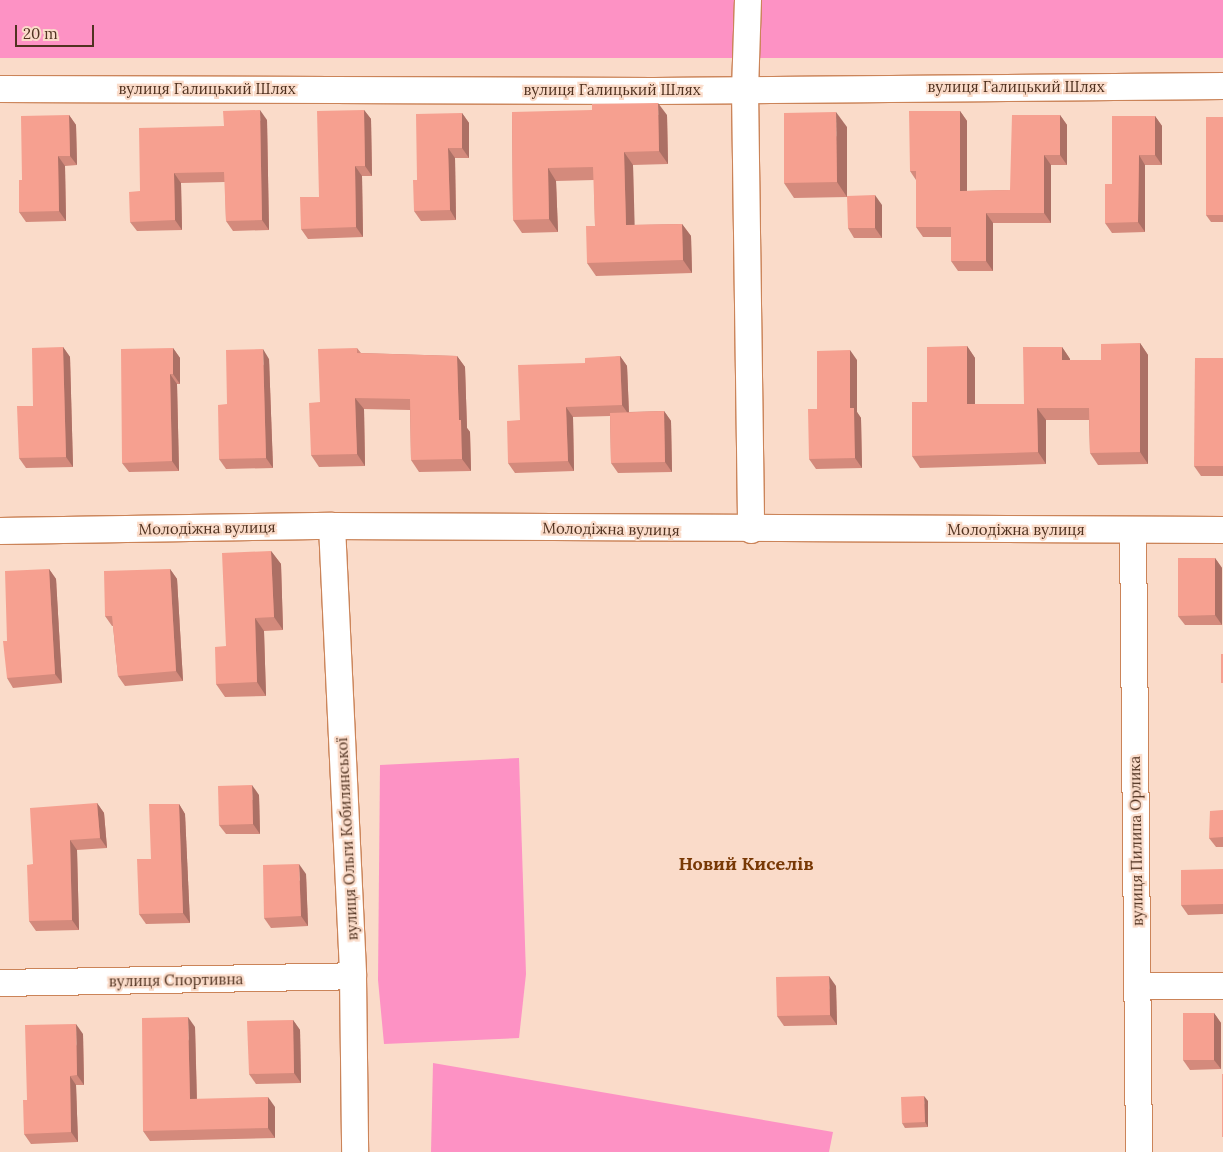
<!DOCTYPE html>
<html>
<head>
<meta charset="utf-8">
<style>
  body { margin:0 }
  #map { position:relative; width:1223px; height:1152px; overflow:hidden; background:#fadbc9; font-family:Lora,serif }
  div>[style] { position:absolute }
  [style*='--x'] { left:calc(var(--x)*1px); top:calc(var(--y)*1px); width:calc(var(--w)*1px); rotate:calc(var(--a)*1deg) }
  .green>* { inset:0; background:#fd92c4 }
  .roads { filter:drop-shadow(1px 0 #cb8459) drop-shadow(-1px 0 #cb8459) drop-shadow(0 1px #cb8459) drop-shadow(0 -1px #cb8459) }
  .minor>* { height:26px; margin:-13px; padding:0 13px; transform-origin:13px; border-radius:13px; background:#fff }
  .wall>* { inset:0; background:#d48a7c }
  .shaded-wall>* { inset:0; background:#ac7065 }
  .building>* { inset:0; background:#f6a090 }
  span { translate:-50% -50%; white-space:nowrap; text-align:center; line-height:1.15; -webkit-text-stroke:4.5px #fadbc9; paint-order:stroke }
  .street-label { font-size:15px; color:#503220 }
  .quarter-label { font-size:18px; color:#783805; font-weight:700 }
  .scale { position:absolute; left:15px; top:25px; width:79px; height:22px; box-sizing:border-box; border:2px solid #503220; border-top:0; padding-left:6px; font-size:15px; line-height:18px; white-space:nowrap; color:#503220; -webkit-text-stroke:4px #fadbc9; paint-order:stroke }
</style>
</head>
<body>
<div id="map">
  <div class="green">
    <i style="clip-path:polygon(0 0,1223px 0,1223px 58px,0 58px)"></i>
    <i style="clip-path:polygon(519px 758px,526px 974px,519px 1038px,384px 1044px,378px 980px,380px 765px)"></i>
    <i style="clip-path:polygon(433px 1063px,833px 1132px,829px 1152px,431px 1152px)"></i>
  </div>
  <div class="roads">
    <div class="minor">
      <i style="--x:748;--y:0;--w:89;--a:91.9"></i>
      <i style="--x:745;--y:89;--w:441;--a:89.2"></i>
      <i style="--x:0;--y:89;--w:654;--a:0.18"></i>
      <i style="--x:654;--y:91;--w:569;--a:-0.5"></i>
      <i style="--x:332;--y:526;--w:450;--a:87.3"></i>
      <i style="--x:353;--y:976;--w:176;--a:89.3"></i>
      <i style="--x:1133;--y:530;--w:622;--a:89.45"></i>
      <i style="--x:0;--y:531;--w:332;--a:-0.9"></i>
      <i style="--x:332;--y:526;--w:891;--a:0.26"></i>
      <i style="--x:0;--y:983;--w:353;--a:-1.1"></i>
      <i style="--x:1138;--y:986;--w:85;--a:0"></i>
    </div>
  </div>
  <div class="wall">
    <i style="clip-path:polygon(364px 110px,371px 119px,372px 176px,362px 176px,363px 237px,308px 239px,301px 229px,319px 197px)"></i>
    <i style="clip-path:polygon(960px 111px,967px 121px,967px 191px,1010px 190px,1060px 115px,1067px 125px,1067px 165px,1051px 165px,1051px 223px,993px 223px,993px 271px,958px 271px,951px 261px,951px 237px,923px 237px,916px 227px,916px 180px,910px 171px)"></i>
    <i style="clip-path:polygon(512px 112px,667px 115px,668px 164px,633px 165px,634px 225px,682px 224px,691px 236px,692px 273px,596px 276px,587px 263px,595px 226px,594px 180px,556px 181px,558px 232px,522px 233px,513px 220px)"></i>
    <i style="clip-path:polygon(462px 113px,469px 123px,469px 158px,455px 158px,456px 220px,421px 221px,414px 211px,417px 180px)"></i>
    <i style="clip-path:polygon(69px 115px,76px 125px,77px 165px,65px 166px,66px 221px,26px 222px,19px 212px,22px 180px)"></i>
    <i style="clip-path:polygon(1155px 116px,1162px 126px,1162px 165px,1145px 165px,1145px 232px,1112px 233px,1105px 223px,1112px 184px)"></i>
    <i style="clip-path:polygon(1223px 117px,1223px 222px,1211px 222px,1206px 215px)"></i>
    <i style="clip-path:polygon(267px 120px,269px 230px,233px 231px,226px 221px,225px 182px,181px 183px,182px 230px,137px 231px,130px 222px,140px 191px,224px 126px)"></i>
    <i style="clip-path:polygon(847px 127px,847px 197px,794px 198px,784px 183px)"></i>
    <i style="clip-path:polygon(882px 205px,882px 238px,854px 238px,848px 228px)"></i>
    <i style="clip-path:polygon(1140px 343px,1148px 355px,1148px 464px,1098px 465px,1090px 453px,1089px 420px,1046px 420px,1046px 464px,920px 468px,912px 456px,927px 402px,967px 346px,975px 358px,975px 404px,1024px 404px,1062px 347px,1070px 359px,1070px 360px,1101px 360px)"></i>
    <i style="clip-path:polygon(63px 347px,70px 357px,73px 467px,26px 468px,19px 458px,33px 406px)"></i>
    <i style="clip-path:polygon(173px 348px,180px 358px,180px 384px,177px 384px,179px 471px,129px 472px,122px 463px)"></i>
    <i style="clip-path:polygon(357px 348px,361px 353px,457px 356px,465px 367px,467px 428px,470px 432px,471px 471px,419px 472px,411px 460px,410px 410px,364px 409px,365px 466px,319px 467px,311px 455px,320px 402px)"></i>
    <i style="clip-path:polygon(620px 356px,627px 366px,629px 412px,664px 411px,671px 421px,672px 472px,618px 473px,611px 463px,610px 416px,573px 417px,574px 471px,515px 473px,508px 463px,585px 363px)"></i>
    <i style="clip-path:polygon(1223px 358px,1223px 476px,1201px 476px,1194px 466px)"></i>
    <i style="clip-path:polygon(269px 359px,273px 468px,226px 469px,219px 459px,227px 404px)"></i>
    <i style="clip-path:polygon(857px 360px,857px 412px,861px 418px,862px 468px,816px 469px,809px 459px)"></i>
    <i style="clip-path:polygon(271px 551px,281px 564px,283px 630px,264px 631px,266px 696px,225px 697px,216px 684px,226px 646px)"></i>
    <i style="clip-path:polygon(1215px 558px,1222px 568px,1222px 625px,1185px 625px,1178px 616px)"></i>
    <i style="clip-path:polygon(49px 569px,56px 579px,62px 683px,13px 688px,7px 678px,7px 641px)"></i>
    <i style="clip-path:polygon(170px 569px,177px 579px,183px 681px,125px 686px,118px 676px,113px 626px,112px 626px,105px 616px)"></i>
    <i style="clip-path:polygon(259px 795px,260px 834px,226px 834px,219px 825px)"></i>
    <i style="clip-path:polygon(97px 803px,104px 813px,107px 848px,77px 850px,79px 930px,36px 931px,29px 921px,33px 864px)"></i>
    <i style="clip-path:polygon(179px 804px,185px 814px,190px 923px,146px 924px,139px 914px,151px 859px)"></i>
    <i style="clip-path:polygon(1223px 810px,1223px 847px,1216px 847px,1209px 838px)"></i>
    <i style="clip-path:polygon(1223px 869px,1223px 914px,1188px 915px,1181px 905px)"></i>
    <i style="clip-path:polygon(306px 874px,308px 926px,271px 928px,264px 918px)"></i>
    <i style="clip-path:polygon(836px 986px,837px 1025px,784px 1026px,777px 1016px)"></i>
    <i style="clip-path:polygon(1214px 1013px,1221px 1023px,1221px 1069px,1190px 1070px,1183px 1060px)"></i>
    <i style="clip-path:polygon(293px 1020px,300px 1030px,301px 1083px,256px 1084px,249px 1074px)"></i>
    <i style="clip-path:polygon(195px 1027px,197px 1099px,275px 1107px,275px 1138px,150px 1141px,143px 1131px)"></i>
    <i style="clip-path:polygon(83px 1034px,84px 1085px,76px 1085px,78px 1142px,31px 1144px,24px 1134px)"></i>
    <i style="clip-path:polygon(928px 1101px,928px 1127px,905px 1128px,902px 1123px)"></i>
  </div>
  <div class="shaded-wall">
    <i style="clip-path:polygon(658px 103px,667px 115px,668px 164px,659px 151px)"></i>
    <i style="clip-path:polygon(260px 110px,267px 120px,269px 230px,262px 220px)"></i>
    <i style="clip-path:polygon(364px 110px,371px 119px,372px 176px,365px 166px)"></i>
    <i style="clip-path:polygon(960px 111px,967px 121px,967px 201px,960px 191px)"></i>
    <i style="clip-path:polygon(836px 112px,847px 127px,847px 197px,837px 182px)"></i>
    <i style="clip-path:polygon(462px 113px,469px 123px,469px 158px,462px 148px)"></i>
    <i style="clip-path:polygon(69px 115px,76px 125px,77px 165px,70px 156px)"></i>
    <i style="clip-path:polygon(1060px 115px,1067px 125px,1067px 165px,1060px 155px)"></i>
    <i style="clip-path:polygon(1155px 116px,1162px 126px,1162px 165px,1155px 155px)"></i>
    <i style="clip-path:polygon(448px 148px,455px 158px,456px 220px,450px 210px)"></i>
    <i style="clip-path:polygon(624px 152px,633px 165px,635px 238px,626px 225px)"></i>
    <i style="clip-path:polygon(1044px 155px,1051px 165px,1051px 223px,1044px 213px)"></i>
    <i style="clip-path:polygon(1139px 155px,1145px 165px,1145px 232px,1138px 222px)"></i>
    <i style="clip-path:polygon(58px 156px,65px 166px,66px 221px,59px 211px)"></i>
    <i style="clip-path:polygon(355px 166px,362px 176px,363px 237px,356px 227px)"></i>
    <i style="clip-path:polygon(548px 168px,556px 181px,558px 232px,549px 219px)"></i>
    <i style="clip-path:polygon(174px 173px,181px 183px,182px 230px,175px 220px)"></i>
    <i style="clip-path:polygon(875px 195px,882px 205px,882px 238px,875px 228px)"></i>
    <i style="clip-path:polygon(986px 213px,993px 223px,993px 271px,986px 261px)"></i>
    <i style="clip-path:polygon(682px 224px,691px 236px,692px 273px,683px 260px)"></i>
    <i style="clip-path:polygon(1140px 343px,1148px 355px,1148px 464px,1140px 452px)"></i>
    <i style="clip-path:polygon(967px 346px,975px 358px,975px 416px,967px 404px)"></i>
    <i style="clip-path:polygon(63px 347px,70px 357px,73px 467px,66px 457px)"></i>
    <i style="clip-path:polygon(1062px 347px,1070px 359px,1070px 372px,1062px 360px)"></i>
    <i style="clip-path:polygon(173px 348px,180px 358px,180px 384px,173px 374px)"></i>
    <i style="clip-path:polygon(263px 349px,269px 359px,273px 468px,266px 458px)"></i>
    <i style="clip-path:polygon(850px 350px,857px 360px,857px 412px,861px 418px,862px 468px,855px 458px,850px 408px)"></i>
    <i style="clip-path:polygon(457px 356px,465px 367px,467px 428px,470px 432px,471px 471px,462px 459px,459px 420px)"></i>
    <i style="clip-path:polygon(620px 356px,627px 366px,629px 415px,622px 405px)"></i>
    <i style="clip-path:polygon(170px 374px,177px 384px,179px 471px,172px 461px)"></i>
    <i style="clip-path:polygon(355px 398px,364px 409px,365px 466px,357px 454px)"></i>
    <i style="clip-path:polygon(566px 407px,573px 417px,574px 471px,568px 461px)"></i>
    <i style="clip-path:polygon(1037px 408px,1046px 420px,1046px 464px,1038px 452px)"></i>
    <i style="clip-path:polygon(664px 411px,671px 421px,672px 472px,665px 462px)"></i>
    <i style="clip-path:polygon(271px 551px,281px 564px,283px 630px,274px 617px)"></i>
    <i style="clip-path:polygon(1215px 558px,1222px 568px,1222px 625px,1215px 615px)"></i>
    <i style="clip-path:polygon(49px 569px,56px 579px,62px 683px,55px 674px)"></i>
    <i style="clip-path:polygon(170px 569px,177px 579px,183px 681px,176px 671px)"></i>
    <i style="clip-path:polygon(255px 618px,264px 631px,266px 696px,257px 682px)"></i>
    <i style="clip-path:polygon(252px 785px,259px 795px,260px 834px,253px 824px)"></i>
    <i style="clip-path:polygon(97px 803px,104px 813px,107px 848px,100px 838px)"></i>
    <i style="clip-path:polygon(179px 804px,185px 814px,190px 923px,183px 913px)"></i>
    <i style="clip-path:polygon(70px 840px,77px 850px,79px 930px,72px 920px)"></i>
    <i style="clip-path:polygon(299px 864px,306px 874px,308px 926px,301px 916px)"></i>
    <i style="clip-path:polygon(829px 976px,836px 986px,837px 1025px,830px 1015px)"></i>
    <i style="clip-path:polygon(1214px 1013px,1221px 1023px,1221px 1069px,1214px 1060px)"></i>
    <i style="clip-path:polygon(188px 1017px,195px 1027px,197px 1109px,190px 1099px)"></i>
    <i style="clip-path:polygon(293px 1020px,300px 1030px,301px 1083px,294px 1073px)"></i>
    <i style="clip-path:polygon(76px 1024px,83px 1034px,84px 1085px,77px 1075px)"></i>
    <i style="clip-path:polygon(70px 1076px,76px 1085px,78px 1142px,71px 1132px)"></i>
    <i style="clip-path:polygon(924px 1096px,928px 1101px,928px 1127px,925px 1122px)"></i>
    <i style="clip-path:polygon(268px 1097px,275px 1107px,275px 1138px,268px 1128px)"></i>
  </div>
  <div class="building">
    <i style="clip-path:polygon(658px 103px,659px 151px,624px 152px,626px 225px,682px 224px,683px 260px,587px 263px,586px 226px,595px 226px,593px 167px,548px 168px,549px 219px,513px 220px,512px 112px,592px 110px,592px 104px)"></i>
    <i style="clip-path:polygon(260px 110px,262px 220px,226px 221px,224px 172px,174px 173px,175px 220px,130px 222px,129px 192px,140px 191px,139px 128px,224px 126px,223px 111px)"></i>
    <i style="clip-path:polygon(364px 110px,365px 166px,355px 166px,356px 227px,301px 229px,300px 197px,319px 197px,317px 111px)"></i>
    <i style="clip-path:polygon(909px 111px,960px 111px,960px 191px,1010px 190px,1012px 115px,1060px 115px,1060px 155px,1044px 155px,1044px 213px,986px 213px,986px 261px,951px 261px,951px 227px,916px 227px,916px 171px,910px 171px)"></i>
    <i style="clip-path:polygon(836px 112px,837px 182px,784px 183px,784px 113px)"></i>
    <i style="clip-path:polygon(462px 113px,462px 148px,448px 148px,450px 210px,414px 211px,413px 180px,417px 180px,416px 114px)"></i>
    <i style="clip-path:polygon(69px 115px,70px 156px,58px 156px,59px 211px,19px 212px,19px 180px,22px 180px,21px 116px)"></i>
    <i style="clip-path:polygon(1112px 116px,1155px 116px,1155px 155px,1139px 155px,1138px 222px,1105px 223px,1105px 184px,1112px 184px)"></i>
    <i style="clip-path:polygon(1206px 117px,1223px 117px,1223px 215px,1206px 215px)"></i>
    <i style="clip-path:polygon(875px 195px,875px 228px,848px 228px,847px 196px)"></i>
    <i style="clip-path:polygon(1140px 343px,1140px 452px,1090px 453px,1089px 408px,1037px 408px,1038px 452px,912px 456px,912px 402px,927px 402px,927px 347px,967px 346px,967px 404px,1024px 404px,1023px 347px,1062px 347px,1062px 360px,1101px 360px,1101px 344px)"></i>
    <i style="clip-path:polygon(63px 347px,66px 457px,19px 458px,17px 406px,33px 406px,32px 348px)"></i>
    <i style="clip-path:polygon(173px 348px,173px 374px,170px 374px,172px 461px,122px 463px,121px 349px)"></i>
    <i style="clip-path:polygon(357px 348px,357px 353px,457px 356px,459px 420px,461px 420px,462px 459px,411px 460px,410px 399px,355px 398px,357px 454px,311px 455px,309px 403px,320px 402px,318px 349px)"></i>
    <i style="clip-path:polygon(263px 349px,266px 458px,219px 459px,218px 405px,227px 404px,226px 350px)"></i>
    <i style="clip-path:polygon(850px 350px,850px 408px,854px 408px,855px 458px,809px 459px,808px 409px,817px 409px,817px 351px)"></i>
    <i style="clip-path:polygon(620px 356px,622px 405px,566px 407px,568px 461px,508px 463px,507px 421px,520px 420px,518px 365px,585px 363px,585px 358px)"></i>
    <i style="clip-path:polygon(1195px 358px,1223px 358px,1223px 466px,1194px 466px)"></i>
    <i style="clip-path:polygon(664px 411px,665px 462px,611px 463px,610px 413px)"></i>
    <i style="clip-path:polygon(271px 551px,274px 617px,255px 618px,257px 682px,216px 684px,215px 647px,226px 646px,222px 553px)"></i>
    <i style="clip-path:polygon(1178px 558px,1215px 558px,1215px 615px,1178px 616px)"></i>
    <i style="clip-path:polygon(49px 569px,55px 674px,7px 678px,3px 641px,7px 641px,5px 571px)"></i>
    <i style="clip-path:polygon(170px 569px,176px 671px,118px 676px,112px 616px,105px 616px,104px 571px)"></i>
    <i style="clip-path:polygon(1221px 654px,1223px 654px,1223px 683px,1221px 683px)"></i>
    <i style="clip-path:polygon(252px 785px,253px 824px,219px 825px,218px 786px)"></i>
    <i style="clip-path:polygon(97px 803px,100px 838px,70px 840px,72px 920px,29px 921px,27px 865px,33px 864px,30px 808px)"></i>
    <i style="clip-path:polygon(149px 804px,179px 804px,183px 913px,139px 914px,137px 859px,151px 859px)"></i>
    <i style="clip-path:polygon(1223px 810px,1223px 837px,1209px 838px,1210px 811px)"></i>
    <i style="clip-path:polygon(299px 864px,301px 916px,264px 918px,263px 865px)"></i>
    <i style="clip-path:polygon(1223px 869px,1223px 904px,1181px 905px,1181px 870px)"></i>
    <i style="clip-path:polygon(829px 976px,830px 1015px,777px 1016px,776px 977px)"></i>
    <i style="clip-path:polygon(1183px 1013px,1214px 1013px,1214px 1060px,1183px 1060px)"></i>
    <i style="clip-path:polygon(188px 1017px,190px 1099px,268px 1097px,268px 1128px,143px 1131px,142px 1018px)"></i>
    <i style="clip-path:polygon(293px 1020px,294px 1073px,249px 1074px,247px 1021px)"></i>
    <i style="clip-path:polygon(76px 1024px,77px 1075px,70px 1076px,71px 1132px,24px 1134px,23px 1100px,27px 1100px,25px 1025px)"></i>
    <i style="clip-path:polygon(1222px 1074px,1223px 1074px,1223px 1137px,1222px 1137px)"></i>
    <i style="clip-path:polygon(924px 1096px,925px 1122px,902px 1123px,901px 1097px)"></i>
  </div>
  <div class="street-label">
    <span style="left:1016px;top:87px">вулиця Галицький Шлях</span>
    <span style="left:207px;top:89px">вулиця Галицький Шлях</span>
    <span style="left:612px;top:90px">вулиця Галицький Шлях</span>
    <span style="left:207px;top:528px;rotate:-1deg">Молодіжна вулиця</span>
    <span style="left:611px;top:529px;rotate:1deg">Молодіжна вулиця</span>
    <span style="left:1016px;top:530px">Молодіжна вулиця</span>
    <span style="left:347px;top:839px;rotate:-93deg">вулиця Ольги Кобилянської</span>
    <span style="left:1136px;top:841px;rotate:-91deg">вулиця Пилипа Орлика</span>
    <span style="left:176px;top:980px;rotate:-1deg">вулиця Спортивна</span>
  </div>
  <div class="quarter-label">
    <span style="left:746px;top:864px">Новий Киселів</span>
  </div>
  <div class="scale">20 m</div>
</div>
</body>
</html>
